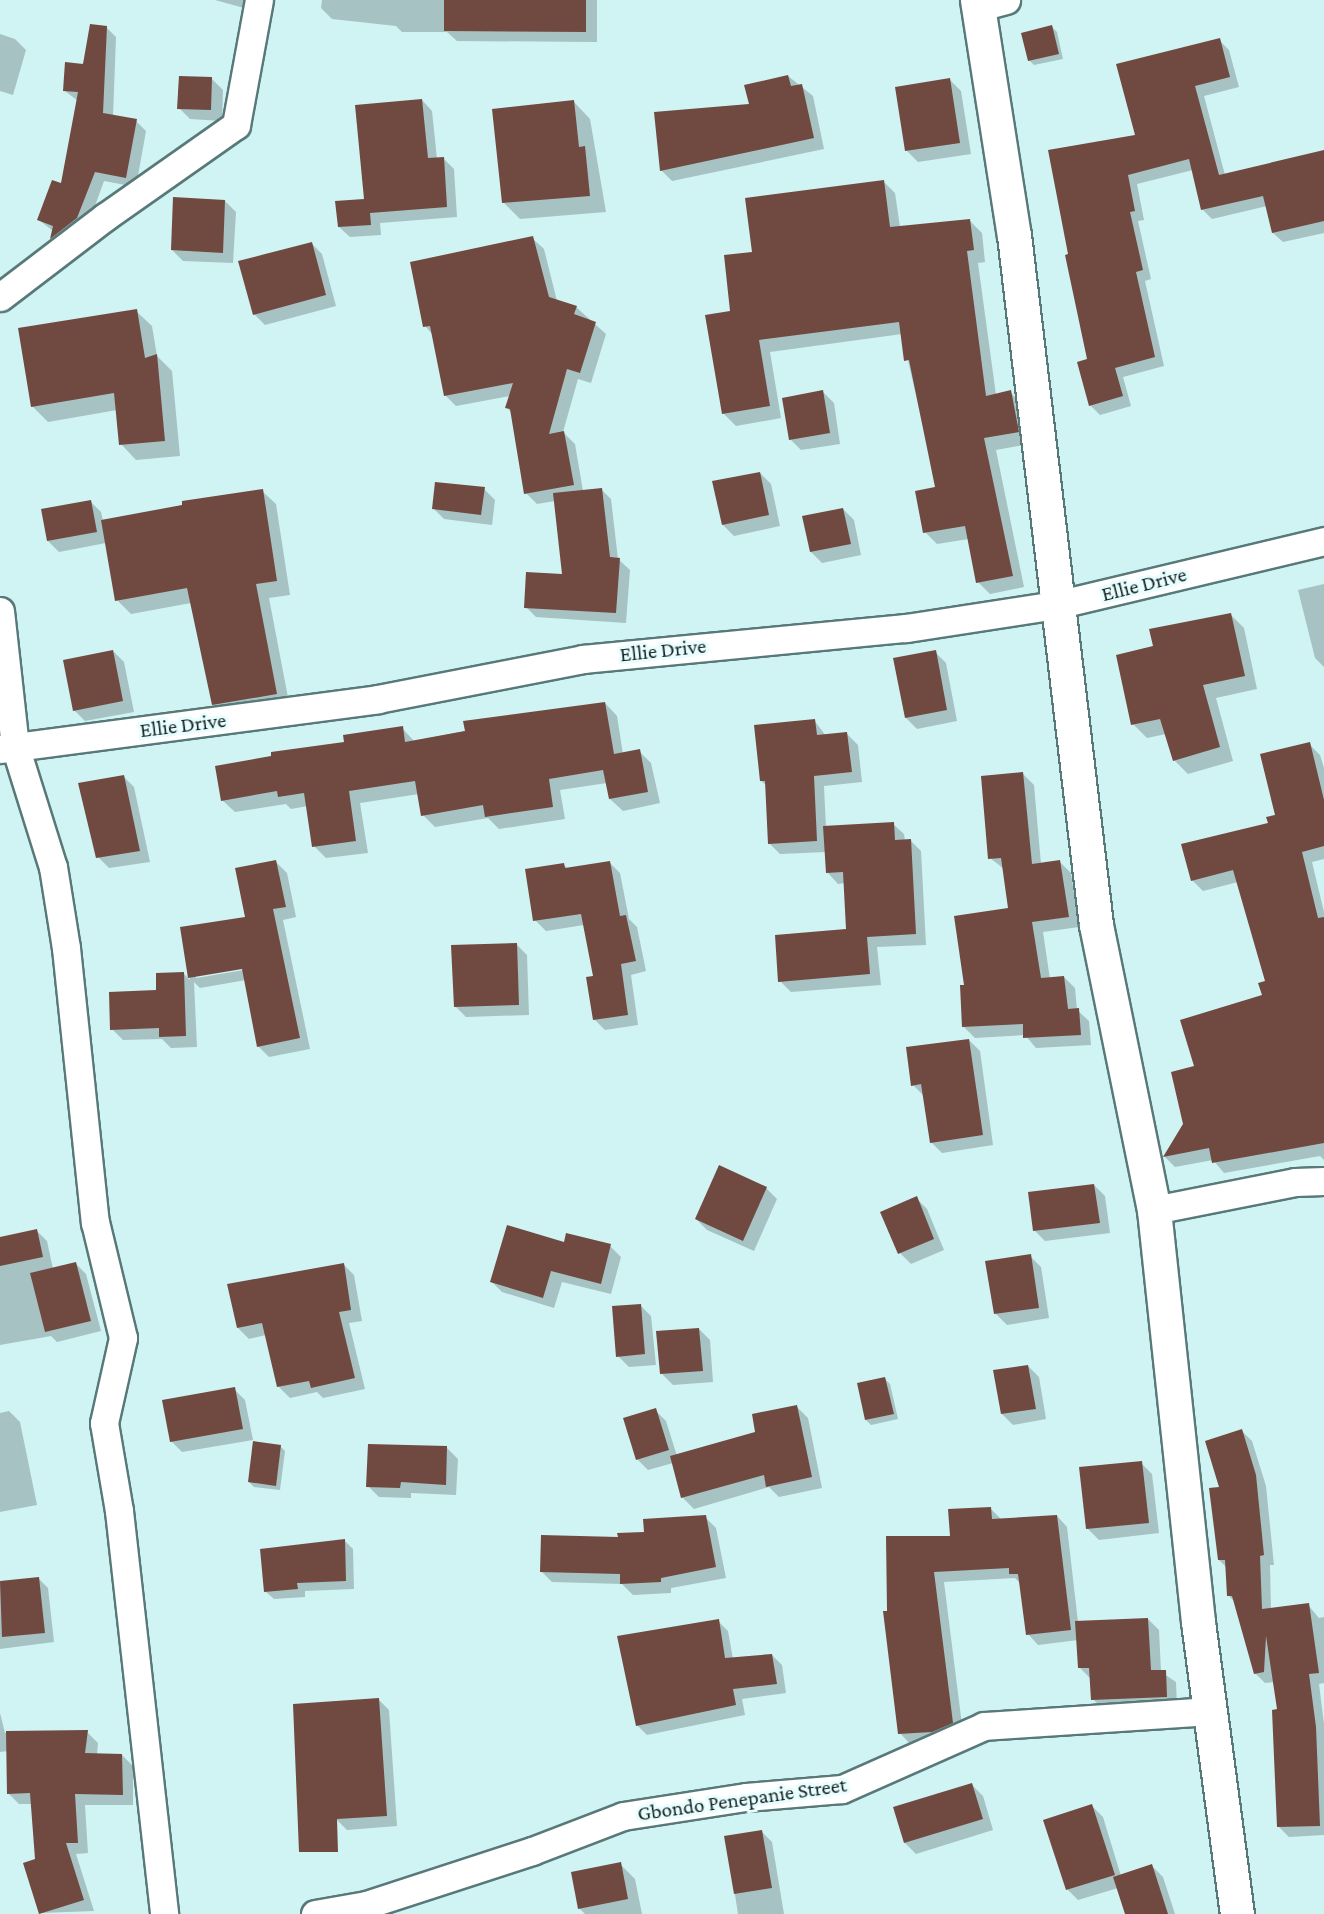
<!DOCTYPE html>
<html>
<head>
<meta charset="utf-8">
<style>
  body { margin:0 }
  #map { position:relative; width:1324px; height:1914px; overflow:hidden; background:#d0f3f4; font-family:"Crimson Pro",serif }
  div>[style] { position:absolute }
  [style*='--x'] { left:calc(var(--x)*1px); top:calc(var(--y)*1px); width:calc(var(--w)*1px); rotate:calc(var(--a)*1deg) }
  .shadow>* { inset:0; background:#0003 }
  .building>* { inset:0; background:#704940 }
  .roads { filter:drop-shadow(2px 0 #597979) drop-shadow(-2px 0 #597979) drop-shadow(0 2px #597979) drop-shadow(0 -2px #597979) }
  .street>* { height:27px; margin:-13.5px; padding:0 13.5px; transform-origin:13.5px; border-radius:13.5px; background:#fff }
  .secondary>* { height:33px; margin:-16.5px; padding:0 16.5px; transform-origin:16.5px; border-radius:16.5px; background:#fff }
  span { translate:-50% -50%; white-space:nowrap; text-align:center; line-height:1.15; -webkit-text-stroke:6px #e8fdfe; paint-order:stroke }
  .street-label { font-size:21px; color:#142121 }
</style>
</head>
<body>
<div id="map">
  <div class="shadow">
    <i style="clip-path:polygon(215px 0,246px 0,244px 8px)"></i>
    <i style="clip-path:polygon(322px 0,597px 0,597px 42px,457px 41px,447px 32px,402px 32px,396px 26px,332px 19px,321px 8px)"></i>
    <i style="clip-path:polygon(106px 27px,116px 37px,113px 116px,136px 121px,146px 131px,136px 187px,104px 181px,87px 228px,61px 248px,52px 238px,53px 231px,39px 220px,62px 185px,78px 101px,65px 91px)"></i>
    <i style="clip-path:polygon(1052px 27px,1057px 32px,1063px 59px,1034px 65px,1029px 60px)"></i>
    <i style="clip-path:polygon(0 34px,15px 39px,26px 50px,13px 95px,0 91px)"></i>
    <i style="clip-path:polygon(1219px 40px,1229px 50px,1239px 87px,1204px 96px,1225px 175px,1324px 159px,1324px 233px,1283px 242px,1273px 233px,1267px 206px,1212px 219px,1202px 209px,1193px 170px,1137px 184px,1144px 220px,1138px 221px,1151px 279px,1145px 281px,1164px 366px,1123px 377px,1131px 406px,1100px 415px,1090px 405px,1089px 360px,1070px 255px,1137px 136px)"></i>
    <i style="clip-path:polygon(788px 76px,813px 96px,824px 149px,672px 181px,661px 170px)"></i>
    <i style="clip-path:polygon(212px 79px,223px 90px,222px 121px,190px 119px,179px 108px)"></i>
    <i style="clip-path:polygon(950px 80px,961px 91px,971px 154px,918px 162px,907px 151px)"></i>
    <i style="clip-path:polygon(422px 100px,432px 111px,437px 159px,443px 158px,454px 169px,457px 217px,380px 223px,381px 235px,350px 237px,339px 227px,365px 200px)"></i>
    <i style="clip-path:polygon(574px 102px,590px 119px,606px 212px,520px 219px,503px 202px)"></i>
    <i style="clip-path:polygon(883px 181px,895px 193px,900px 227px,970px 221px,982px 233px,985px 262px,978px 263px,996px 395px,1010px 392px,1022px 404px,1030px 444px,996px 450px,1024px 587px,990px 594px,978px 582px,969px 539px,937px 544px,925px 532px,937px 488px,902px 334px,770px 352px,781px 418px,736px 426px,724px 414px,732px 312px,754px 253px)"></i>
    <i style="clip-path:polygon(225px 201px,236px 212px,233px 263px,183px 261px,172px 250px)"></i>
    <i style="clip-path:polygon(532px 238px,544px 249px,557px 301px,576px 307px,606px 334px,591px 383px,578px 379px,563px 432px,575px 444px,583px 491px,601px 489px,611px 499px,618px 559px,630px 570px,626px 623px,536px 617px,526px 607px,564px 575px,555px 501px,537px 504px,526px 493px,512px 413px,506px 407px,510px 396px,456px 406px,445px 395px,433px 335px,425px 326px)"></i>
    <i style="clip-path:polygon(311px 243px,322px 254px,336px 306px,265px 325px,254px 314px)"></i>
    <i style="clip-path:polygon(136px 311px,152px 326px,157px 356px,172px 371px,180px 456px,136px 460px,121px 444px,117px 410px,48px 422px,32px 406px)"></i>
    <i style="clip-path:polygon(823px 392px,834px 403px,840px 444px,801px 450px,790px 439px)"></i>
    <i style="clip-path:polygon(760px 473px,771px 484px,780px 526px,734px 536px,723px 525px)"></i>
    <i style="clip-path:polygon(484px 489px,495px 500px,492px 525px,444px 519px,433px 508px)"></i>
    <i style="clip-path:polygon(262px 491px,276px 504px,290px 595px,269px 598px,290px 708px,227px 718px,213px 704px,191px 603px,131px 614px,117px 600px,106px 543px,59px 552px,48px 541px,90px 501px,101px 512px,103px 521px)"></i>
    <i style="clip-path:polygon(843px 509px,854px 520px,861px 555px,822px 563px,811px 552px)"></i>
    <i style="clip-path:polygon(1324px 584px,1324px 667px,1315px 658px,1298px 590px)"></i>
    <i style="clip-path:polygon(1230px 614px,1244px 628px,1257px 689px,1216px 698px,1233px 761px,1188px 774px,1174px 760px,1166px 734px,1147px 738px,1133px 724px,1154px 647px)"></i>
    <i style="clip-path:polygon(113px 651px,124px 662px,134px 712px,85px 721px,74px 710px)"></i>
    <i style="clip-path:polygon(935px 652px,946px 663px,957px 721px,917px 729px,906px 718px)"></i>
    <i style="clip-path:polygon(605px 703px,617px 716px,623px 754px,639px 751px,651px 763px,660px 803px,623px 811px,610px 799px,607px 783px,560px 790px,565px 819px,499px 829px,488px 818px,435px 827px,423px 815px,419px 794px,360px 803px,368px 853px,326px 858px,314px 846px,308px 806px,291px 809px,286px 804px,235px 812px,222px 800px,346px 743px,402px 728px,414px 741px)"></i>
    <i style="clip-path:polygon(814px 720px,826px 736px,847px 734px,858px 745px,862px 782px,824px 786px,826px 828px,893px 824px,904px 834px,905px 841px,910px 840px,921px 851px,926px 945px,877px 947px,881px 985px,791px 992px,780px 981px,847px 930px,845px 883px,838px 884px,828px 873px,826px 852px,780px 854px,769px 843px,767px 786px,761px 781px)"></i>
    <i style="clip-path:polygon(1309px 744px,1320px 755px,1324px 768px,1324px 859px,1312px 862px,1324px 912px,1324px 1160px,1320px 1156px,1224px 1173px,1213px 1160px,1175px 1167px,1165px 1157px,1185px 1125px,1196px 1067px,1263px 996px,1267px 982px,1238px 882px,1203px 891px,1192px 880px,1277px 816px)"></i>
    <i style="clip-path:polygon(1023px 774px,1034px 785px,1041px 864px,1060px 862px,1071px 873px,1079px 927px,1043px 932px,1050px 979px,1064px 977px,1075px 988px,1077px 1010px,1089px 1021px,1091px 1045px,1036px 1048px,1025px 1035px,975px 1038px,964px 1027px,965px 986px,1010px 909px,1004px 869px,990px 858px)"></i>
    <i style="clip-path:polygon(123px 776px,134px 787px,150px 862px,109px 868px,98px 857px,80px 784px)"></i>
    <i style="clip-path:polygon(evenodd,276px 862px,287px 873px,296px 917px,283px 920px,310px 1049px,269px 1057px,258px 1046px,246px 980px,200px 988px,194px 982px,197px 1047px,171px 1048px,162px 1039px,123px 1040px,112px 1029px,183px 973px,190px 980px,182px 929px,247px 918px,276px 862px,249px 966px,250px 969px,196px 978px,196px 975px,249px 966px)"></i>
    <i style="clip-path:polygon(609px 862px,620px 873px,629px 919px,637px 927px,646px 971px,631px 975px,638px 1025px,605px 1030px,594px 1019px,595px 977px,584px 925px,546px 931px,535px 920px,564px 865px,568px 869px)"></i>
    <i style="clip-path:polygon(516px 944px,527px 955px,529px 1015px,466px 1017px,455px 1006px)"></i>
    <i style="clip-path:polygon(969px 1040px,980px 1051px,993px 1145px,942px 1153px,931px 1142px,924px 1096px,913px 1085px)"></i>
    <i style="clip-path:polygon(1094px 1185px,1105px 1196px,1110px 1233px,1045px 1241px,1034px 1230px)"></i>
    <i style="clip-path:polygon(766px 1188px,777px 1199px,754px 1251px,707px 1230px,696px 1219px)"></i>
    <i style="clip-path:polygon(916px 1198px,927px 1209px,944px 1250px,911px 1264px,900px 1253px,882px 1213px)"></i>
    <i style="clip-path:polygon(37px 1231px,47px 1241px,53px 1269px,76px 1264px,86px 1274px,101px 1331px,57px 1342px,51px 1336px,0 1345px,0 1238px)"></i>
    <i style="clip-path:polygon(565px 1244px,610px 1246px,621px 1257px,611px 1294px,562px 1282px,554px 1308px,502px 1292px,491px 1281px)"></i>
    <i style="clip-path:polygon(1030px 1256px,1041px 1267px,1049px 1318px,1007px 1325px,996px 1314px)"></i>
    <i style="clip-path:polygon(343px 1264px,354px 1275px,362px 1321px,349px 1323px,365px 1389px,323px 1398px,317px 1392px,290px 1398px,279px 1387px,266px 1335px,249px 1339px,238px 1328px)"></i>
    <i style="clip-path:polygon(640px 1305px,651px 1316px,656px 1365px,629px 1367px,618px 1356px)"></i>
    <i style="clip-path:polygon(699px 1329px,710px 1340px,713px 1382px,673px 1385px,662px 1374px)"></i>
    <i style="clip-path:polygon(1028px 1366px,1039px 1377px,1046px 1419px,1013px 1425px,1002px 1414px)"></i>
    <i style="clip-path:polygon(885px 1379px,890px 1384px,898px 1419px,871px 1425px,866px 1420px)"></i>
    <i style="clip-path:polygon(234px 1389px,245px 1400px,253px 1440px,182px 1452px,171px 1441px)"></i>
    <i style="clip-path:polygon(797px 1407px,808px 1418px,822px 1488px,779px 1497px,769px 1487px,694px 1509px,683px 1498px,673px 1463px,648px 1470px,637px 1459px,655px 1410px,666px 1421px,677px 1456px,757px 1433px)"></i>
    <i style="clip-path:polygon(9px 1411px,20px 1422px,37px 1505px,0 1512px,0 1413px)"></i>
    <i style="clip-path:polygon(1242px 1431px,1252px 1441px,1266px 1486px,1274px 1565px,1270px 1565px,1271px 1610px,1308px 1605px,1319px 1618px,1324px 1617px,1324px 1683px,1319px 1684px,1324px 1724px,1324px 1835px,1289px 1837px,1279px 1827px,1278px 1710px,1274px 1682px,1265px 1683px,1255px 1673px,1236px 1603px,1229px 1596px,1227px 1568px,1219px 1560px,1221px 1488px)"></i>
    <i style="clip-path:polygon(280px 1446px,285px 1451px,280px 1490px,254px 1487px,249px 1482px)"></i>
    <i style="clip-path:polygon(447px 1448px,458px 1459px,456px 1495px,411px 1493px,411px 1498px,379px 1497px,368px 1486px)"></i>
    <i style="clip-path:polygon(1141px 1463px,1152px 1474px,1159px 1533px,1099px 1540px,1088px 1529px)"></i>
    <i style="clip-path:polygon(991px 1509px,1001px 1519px,1057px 1516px,1067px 1527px,1078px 1622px,1148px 1619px,1159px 1630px,1161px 1672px,1176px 1682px,1177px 1707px,1104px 1710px,1093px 1699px,1091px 1679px,1080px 1668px,1078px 1640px,1038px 1645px,1028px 1634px,1021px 1584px,1015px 1578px,944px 1582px,963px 1733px,943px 1742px,910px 1744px,900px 1733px,888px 1612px,951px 1537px)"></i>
    <i style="clip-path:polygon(705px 1517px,716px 1528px,726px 1578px,671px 1588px,671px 1593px,633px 1595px,622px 1584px,552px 1582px,541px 1571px,619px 1539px)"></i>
    <i style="clip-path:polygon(344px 1540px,353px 1549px,354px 1589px,305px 1591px,305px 1597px,274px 1599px,265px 1591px)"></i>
    <i style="clip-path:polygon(39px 1579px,48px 1588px,54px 1642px,0 1649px,0 1583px)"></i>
    <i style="clip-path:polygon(718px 1621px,728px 1631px,733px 1659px,772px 1655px,782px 1665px,786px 1693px,742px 1699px,745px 1715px,647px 1735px,637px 1725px)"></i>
    <i style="clip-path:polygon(378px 1699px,389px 1710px,397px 1826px,347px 1830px,336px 1819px)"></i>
    <i style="clip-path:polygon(0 1713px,5px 1733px,87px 1732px,98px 1743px,97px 1755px,122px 1755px,133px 1766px,133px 1805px,85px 1805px,88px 1853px,76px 1854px,94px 1911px,41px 1913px,32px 1804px,19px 1804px,8px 1793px,8px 1751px,0 1752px)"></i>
    <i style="clip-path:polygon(972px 1785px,983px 1796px,993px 1830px,916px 1854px,905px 1843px,895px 1808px)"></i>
    <i style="clip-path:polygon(1092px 1806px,1103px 1817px,1121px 1876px,1152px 1866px,1163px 1877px,1175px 1914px,1127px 1914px,1118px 1888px,1078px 1900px,1067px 1889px)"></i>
    <i style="clip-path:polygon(761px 1831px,772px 1842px,784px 1914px,738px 1914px,726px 1837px)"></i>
    <i style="clip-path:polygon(620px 1864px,635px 1879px,642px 1914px,585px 1914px,579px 1908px)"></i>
  </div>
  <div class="building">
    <i style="clip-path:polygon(444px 0,586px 0,586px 32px,444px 31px)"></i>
    <i style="clip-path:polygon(90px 24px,107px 26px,103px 113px,137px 119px,126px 178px,95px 172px,77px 218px,50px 239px,53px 226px,37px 220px,52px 180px,61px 183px,78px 92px,63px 91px,65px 62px,83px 64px)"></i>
    <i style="clip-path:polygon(1052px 25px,1059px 54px,1028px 61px,1021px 33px)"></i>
    <i style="clip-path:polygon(1220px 38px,1230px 77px,1195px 86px,1219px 175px,1324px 150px,1324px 221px,1272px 233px,1263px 196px,1201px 210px,1189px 159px,1128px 175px,1135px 211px,1130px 212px,1143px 270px,1136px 272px,1155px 357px,1115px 368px,1123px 396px,1089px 406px,1077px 362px,1087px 359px,1065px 255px,1068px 254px,1048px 150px,1135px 135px,1116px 64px)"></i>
    <i style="clip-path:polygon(788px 75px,791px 86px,802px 84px,814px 138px,660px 171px,654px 112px,749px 104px,744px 85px)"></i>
    <i style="clip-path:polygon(179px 76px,212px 77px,211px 110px,177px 109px)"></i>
    <i style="clip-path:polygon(950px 78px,960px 143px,905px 151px,895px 87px)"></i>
    <i style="clip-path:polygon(422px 99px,428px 158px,444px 157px,447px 207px,370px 213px,371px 225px,338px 227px,335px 201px,364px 199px,355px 105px)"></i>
    <i style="clip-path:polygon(574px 100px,579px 147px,585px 146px,590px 196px,502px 203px,492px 109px)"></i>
    <i style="clip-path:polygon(884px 180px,890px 227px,970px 219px,974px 250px,967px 251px,986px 396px,1011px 390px,1019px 432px,984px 438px,1013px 576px,976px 583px,965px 526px,923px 533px,915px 491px,935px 487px,909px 360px,904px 361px,899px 322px,759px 340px,770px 406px,722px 414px,705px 315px,730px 311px,724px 255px,752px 252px,745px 198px)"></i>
    <i style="clip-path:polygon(173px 197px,225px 200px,223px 253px,171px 250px)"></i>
    <i style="clip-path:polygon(533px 236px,549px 297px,577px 306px,574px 314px,596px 322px,580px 373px,567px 369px,549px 434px,564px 431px,574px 485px,524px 494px,510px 409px,505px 408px,513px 383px,444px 396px,430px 326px,423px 327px,410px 262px)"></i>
    <i style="clip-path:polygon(312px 242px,326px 295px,253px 315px,238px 261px)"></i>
    <i style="clip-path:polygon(137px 309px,145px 358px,157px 354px,165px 441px,119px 445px,114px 393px,31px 407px,18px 328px)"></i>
    <i style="clip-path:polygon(823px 390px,830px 433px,789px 440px,782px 398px)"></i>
    <i style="clip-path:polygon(760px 472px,769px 515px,722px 525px,712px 481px)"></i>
    <i style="clip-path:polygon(435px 482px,485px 487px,481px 515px,432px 509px)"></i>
    <i style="clip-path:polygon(602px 488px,610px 557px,620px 558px,616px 613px,524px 608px,526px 572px,562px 574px,553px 493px)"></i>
    <i style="clip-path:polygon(263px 489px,277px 581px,256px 584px,277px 694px,212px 705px,187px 588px,115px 601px,101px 520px,182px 505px,182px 501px)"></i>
    <i style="clip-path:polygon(91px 500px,97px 532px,47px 541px,41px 509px)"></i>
    <i style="clip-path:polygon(843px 508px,851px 544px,810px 552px,802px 516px)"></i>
    <i style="clip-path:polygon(1231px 613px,1245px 676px,1203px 685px,1220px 747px,1173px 761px,1160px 719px,1131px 725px,1116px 655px,1153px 646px,1149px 629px)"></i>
    <i style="clip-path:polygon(113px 650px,123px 701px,73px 711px,63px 660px)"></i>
    <i style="clip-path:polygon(936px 650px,947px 710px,905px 718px,893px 658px)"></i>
    <i style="clip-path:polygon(605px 702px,614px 754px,640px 749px,648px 792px,609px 799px,603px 770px,549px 779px,553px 807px,485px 817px,483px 805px,421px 816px,415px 781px,349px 791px,356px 841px,312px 847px,304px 793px,278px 797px,277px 791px,221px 801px,215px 766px,271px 756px,271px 752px,344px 742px,343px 735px,403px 726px,405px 742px,465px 731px,463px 721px)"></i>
    <i style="clip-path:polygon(815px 719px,817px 735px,847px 732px,852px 772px,814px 776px,817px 841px,768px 844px,765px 781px,760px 781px,754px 725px)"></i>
    <i style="clip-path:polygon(1310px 742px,1324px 800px,1324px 846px,1302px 852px,1318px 918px,1324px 917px,1324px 1143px,1212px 1163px,1209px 1148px,1163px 1157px,1183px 1124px,1171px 1072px,1194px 1066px,1180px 1020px,1262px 995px,1258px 983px,1265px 981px,1233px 870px,1191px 881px,1181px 844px,1268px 823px,1266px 817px,1275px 815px,1260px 754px)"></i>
    <i style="clip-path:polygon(1023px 772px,1032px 864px,1060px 860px,1069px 917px,1032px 922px,1041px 978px,1064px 976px,1068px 1009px,1079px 1008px,1081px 1035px,1023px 1038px,1023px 1024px,962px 1027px,960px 985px,964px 985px,954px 916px,1008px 908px,1001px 858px,988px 859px,981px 776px)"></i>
    <i style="clip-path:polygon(124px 775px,140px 851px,96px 858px,78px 783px)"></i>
    <i style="clip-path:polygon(894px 822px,895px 840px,911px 839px,916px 934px,867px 937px,870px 974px,778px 982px,775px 935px,846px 929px,843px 872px,826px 873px,823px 826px)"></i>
    <i style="clip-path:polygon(276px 860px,286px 907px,273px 909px,300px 1038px,257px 1047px,242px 969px,188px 978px,180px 927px,245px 917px,235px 868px)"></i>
    <i style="clip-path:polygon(610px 861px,620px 916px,626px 915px,636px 961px,621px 964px,628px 1015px,593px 1020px,586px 977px,593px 976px,581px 914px,533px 921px,525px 869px,564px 863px,565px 868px)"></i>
    <i style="clip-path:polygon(517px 943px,519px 1005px,454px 1007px,451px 945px)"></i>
    <i style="clip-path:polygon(184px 972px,186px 1036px,159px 1037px,159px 1028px,110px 1030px,109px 992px,156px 990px,156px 973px)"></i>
    <i style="clip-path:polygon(969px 1039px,983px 1135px,930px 1143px,921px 1084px,911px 1086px,906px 1047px)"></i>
    <i style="clip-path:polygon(719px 1165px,767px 1187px,743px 1241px,695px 1219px)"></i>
    <i style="clip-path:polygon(1094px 1184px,1100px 1223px,1033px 1231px,1028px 1192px)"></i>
    <i style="clip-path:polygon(917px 1196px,934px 1239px,898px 1254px,880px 1212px)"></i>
    <i style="clip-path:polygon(507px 1225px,564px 1242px,566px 1233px,611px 1244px,601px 1284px,551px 1271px,543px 1298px,490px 1282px)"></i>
    <i style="clip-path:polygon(37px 1229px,43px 1257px,0 1266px,0 1237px)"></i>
    <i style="clip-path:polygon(1031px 1254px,1039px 1308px,994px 1314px,985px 1261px)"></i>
    <i style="clip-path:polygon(76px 1262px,91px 1321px,45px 1332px,30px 1273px)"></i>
    <i style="clip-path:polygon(344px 1263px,351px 1310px,339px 1312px,355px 1378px,311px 1388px,309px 1381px,277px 1387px,262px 1323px,237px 1328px,227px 1284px)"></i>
    <i style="clip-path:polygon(641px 1304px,645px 1354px,616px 1357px,612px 1306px)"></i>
    <i style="clip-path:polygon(699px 1328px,703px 1371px,660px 1374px,656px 1331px)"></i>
    <i style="clip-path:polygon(1028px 1365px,1036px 1409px,1001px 1414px,993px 1370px)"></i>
    <i style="clip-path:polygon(885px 1377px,894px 1414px,865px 1420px,857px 1383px)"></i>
    <i style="clip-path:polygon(235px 1387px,243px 1429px,170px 1442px,162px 1400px)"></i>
    <i style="clip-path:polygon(797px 1405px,812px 1477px,766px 1487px,764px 1475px,681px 1498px,670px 1456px,755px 1432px,752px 1414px)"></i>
    <i style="clip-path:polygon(656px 1408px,669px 1450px,636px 1460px,623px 1418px)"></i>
    <i style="clip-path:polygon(1242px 1429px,1256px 1475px,1264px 1555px,1260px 1556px,1262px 1609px,1309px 1603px,1319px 1673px,1309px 1674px,1316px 1727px,1320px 1826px,1277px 1827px,1272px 1710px,1277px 1709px,1266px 1636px,1264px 1672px,1254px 1674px,1232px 1596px,1227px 1596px,1225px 1560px,1218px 1560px,1209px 1488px,1219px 1487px,1205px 1441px)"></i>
    <i style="clip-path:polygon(253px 1441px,281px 1445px,276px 1486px,248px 1482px)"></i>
    <i style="clip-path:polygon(368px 1444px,447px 1446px,446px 1485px,401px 1482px,400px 1488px,366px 1487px)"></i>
    <i style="clip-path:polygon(1142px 1461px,1149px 1523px,1086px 1529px,1079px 1467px)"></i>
    <i style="clip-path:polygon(991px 1507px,992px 1519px,1057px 1515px,1071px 1630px,1026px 1635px,1018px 1574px,1009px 1574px,1009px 1568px,934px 1572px,953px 1723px,932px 1732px,898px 1734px,883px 1611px,887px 1611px,886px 1536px,950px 1536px,948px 1509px)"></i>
    <i style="clip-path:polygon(706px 1515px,716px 1567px,661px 1578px,661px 1582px,620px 1584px,620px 1574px,540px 1572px,541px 1535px,618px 1537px,617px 1533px,644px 1532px,643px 1519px)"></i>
    <i style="clip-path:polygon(345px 1539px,346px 1581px,297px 1583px,298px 1589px,264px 1592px,260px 1549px)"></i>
    <i style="clip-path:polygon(39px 1577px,45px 1633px,2px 1637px,0 1581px)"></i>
    <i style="clip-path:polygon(1148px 1618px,1151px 1670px,1166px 1670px,1167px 1697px,1091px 1700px,1089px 1668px,1078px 1668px,1075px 1621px)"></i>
    <i style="clip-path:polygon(719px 1619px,725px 1658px,772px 1654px,777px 1684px,733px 1689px,736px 1705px,636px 1726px,617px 1636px)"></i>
    <i style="clip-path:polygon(379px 1698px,387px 1816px,337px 1819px,338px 1852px,299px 1852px,293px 1704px)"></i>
    <i style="clip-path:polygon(88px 1730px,85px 1753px,122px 1754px,123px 1795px,75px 1794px,78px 1843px,66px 1843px,84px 1900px,39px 1914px,23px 1863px,35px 1859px,30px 1793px,7px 1794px,6px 1731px)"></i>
    <i style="clip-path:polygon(972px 1783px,983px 1819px,904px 1843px,893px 1807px)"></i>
    <i style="clip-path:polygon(1092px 1804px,1115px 1875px,1066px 1890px,1043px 1820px)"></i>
    <i style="clip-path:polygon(762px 1830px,772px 1888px,734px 1894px,724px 1836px)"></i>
    <i style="clip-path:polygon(621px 1862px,628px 1899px,578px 1909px,571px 1872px)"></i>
    <i style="clip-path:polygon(1152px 1864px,1168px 1914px,1125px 1914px,1113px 1877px)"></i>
  </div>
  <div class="roads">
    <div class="street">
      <i style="--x:980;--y:7;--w:27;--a:-15"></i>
      <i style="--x:0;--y:297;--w:132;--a:-37.3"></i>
      <i style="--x:105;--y:217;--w:160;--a:-35.1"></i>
      <i style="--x:236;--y:125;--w:127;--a:-79.6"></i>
      <i style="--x:0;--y:611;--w:136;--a:83.7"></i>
      <i style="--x:15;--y:746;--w:127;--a:72.6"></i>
      <i style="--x:53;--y:867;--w:82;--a:80.9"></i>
      <i style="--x:66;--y:948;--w:276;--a:84"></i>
      <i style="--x:95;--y:1222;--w:119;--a:76.4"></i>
      <i style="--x:123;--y:1338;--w:87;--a:102.6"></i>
      <i style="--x:104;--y:1423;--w:89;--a:80.3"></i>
      <i style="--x:119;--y:1511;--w:406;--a:83.6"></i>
      <i style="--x:0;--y:749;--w:381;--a:-7.5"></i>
      <i style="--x:378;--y:699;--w:209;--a:-11"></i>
      <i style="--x:583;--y:659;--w:324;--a:-5.5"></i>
      <i style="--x:906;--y:628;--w:152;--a:-8.7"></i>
      <i style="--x:1056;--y:605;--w:276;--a:-13.4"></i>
      <i style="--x:1154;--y:1210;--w:144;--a:-11.2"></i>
      <i style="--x:1295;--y:1182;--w:29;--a:-2"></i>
      <i style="--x:315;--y:1914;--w:52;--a:-10"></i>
      <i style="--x:366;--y:1905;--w:175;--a:-18"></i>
      <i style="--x:532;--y:1851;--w:97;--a:-21"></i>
      <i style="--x:623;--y:1816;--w:124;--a:-8.8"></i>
      <i style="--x:746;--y:1797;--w:96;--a:-4.8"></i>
      <i style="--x:842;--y:1789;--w:155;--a:-23.9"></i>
      <i style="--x:984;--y:1726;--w:225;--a:-3.8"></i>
    </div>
    <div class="secondary">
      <i style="--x:977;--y:0;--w:238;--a:81.1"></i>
      <i style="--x:1014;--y:235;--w:695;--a:83.22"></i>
      <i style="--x:1096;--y:925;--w:291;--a:78.5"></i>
      <i style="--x:1154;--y:1210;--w:414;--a:83.9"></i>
      <i style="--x:1198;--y:1622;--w:295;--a:82.4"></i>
    </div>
  </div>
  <div class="street-label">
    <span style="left:1144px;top:584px;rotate:-14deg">Ellie Drive</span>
    <span style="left:663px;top:650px;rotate:-6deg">Ellie Drive</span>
    <span style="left:183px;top:725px;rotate:-7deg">Ellie Drive</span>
    <span style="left:742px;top:1799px;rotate:-8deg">Gbondo Penepanie Street</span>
  </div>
</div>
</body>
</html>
